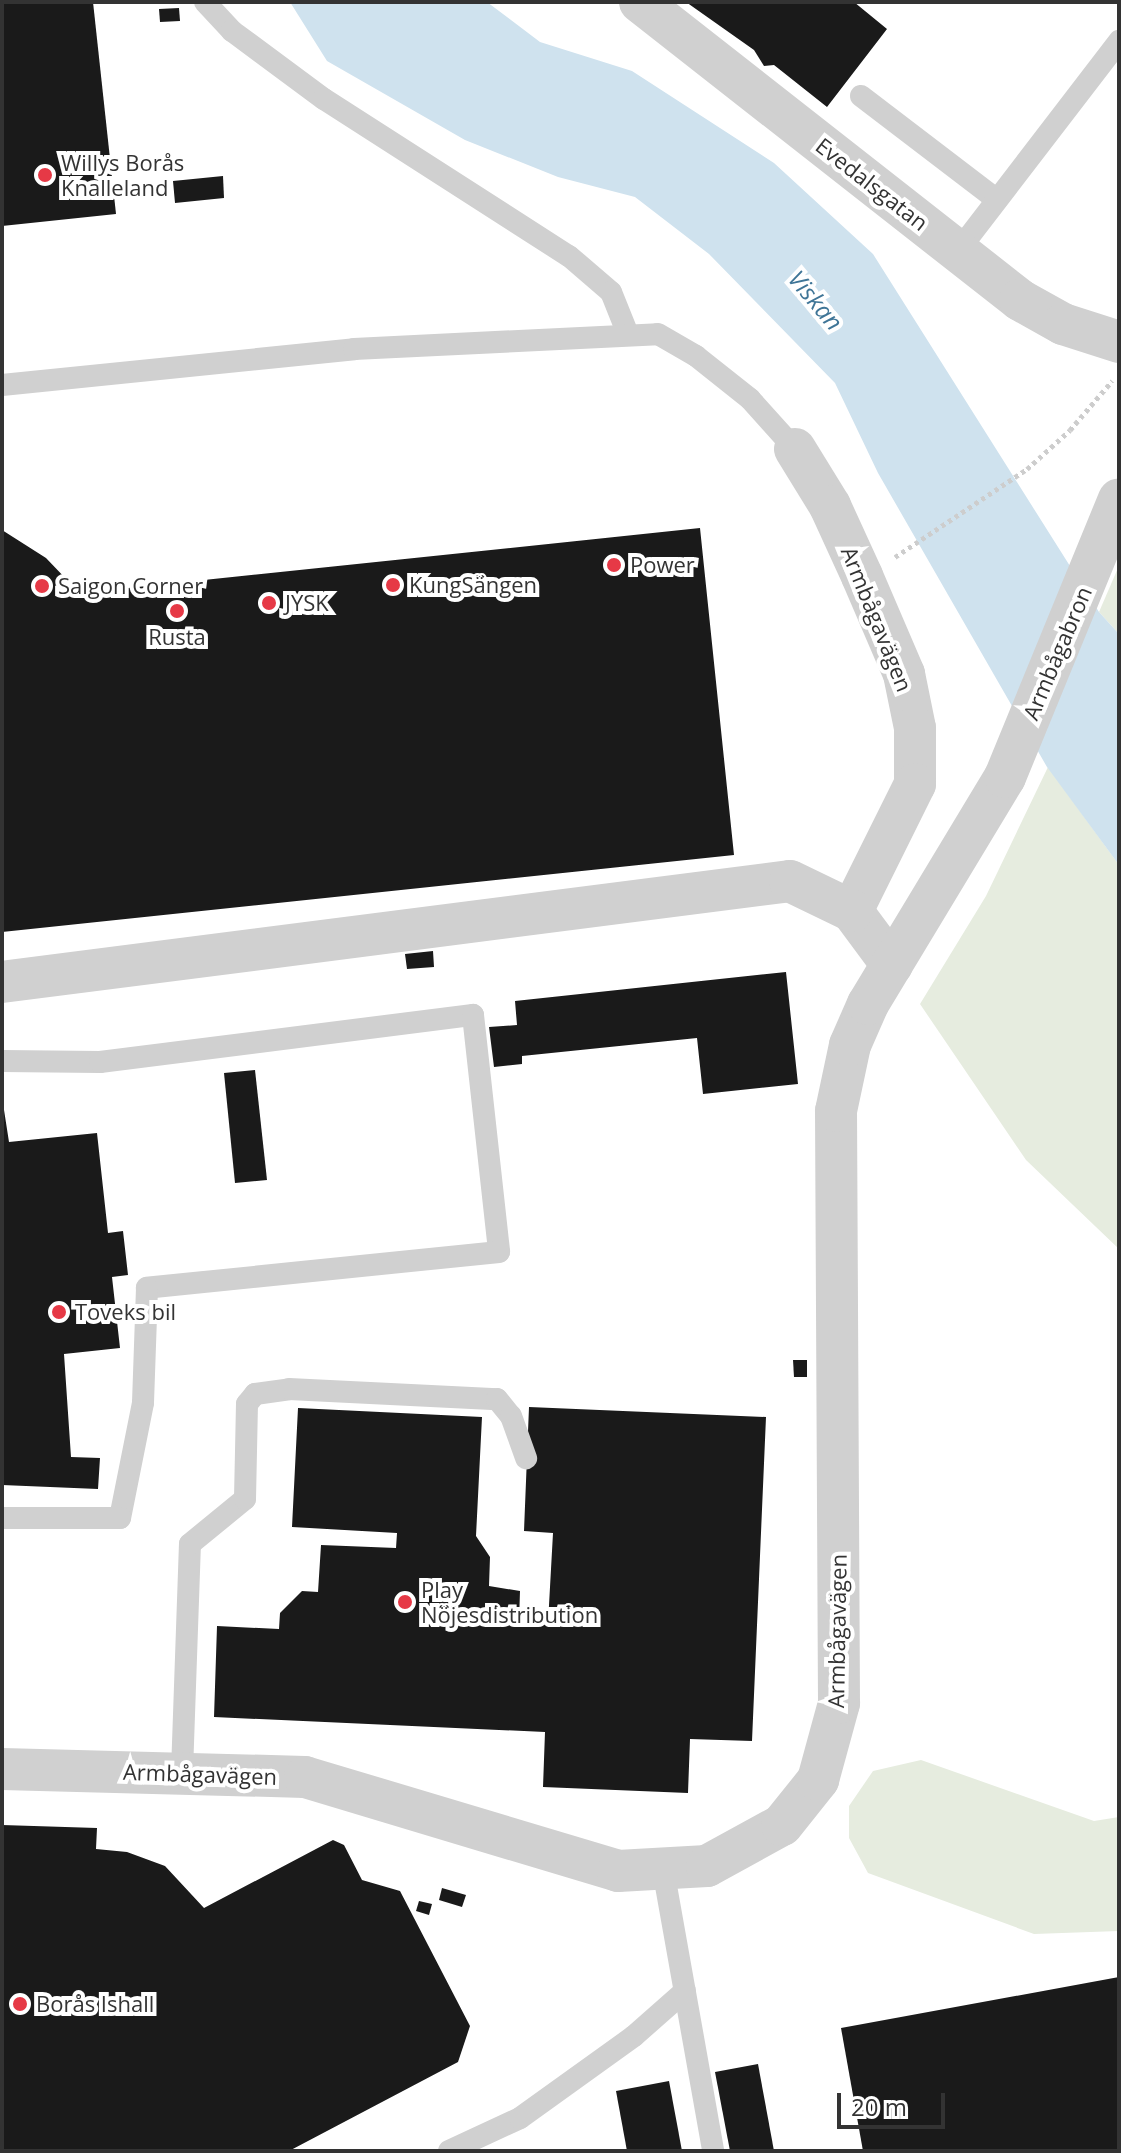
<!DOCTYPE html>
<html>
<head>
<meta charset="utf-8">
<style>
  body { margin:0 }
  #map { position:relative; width:1121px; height:2153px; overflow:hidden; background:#fff; font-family:"Open Sans",sans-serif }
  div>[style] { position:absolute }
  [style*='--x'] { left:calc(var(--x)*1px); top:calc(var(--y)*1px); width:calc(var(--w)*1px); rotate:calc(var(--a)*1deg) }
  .green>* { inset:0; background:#e6ecdf }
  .water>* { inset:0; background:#cfe2ee }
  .building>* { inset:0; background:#1a1a1a }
  .path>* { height:5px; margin-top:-2.5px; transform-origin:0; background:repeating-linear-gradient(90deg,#cdcdcd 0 4px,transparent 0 8px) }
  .service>* { height:22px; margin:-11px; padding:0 11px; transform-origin:11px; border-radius:11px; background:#d0d0d0 }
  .minor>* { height:42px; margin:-21px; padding:0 21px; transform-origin:21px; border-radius:21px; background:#d0d0d0 }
  .dots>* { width:22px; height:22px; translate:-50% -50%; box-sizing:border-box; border:4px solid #fff; border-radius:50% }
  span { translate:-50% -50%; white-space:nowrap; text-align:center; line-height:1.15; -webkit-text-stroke:8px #fff; paint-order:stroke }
  .poi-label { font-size:22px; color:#333 }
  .left { translate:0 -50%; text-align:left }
  .street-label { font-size:22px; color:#333 }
  .water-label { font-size:24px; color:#3f7597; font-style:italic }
  .frame { position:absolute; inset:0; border:4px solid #333; pointer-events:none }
  .scale { position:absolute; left:837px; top:2093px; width:108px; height:36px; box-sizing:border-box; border:4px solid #333; border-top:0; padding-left:10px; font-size:24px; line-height:28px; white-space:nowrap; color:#333; -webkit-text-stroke:6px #fff; paint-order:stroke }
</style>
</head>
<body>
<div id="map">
  <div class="green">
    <i style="clip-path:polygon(1118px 568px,1119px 568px,1119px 634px,1099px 612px)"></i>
    <i style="clip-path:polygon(1048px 767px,1119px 865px,1119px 1249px,1026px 1160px,920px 1004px,986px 896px)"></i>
    <i style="clip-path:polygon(921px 1760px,1094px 1821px,1119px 1817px,1119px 1931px,1034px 1934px,868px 1873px,849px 1838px,849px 1806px,873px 1771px)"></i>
  </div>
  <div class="water">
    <i style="clip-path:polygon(290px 2px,487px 2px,540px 42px,632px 71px,774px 163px,873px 254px,1099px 612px,1119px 634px,1119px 865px,1047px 767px,878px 473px,835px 383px,709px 254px,635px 197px,558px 177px,465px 140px,327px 61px)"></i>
  </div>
  <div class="building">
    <i style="clip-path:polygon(2px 2px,93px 2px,116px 214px,2px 226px)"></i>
    <i style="clip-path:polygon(686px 2px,854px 2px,887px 29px,827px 107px,774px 65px,764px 66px,754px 50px)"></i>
    <i style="clip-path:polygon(179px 8px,180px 21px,160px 22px,159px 9px)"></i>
    <i style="clip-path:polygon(223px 176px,224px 198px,175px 203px,173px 181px)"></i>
    <i style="clip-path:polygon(700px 528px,734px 855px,2px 932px,2px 530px,46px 558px,69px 582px,71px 594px)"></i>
    <i style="clip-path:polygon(433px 951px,434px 967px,407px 969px,405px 954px)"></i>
    <i style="clip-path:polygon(786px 972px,798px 1084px,703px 1094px,697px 1038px,522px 1056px,522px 1064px,494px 1067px,489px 1027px,517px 1025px,515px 1001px)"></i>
    <i style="clip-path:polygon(255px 1070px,267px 1180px,235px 1183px,224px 1073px)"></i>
    <i style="clip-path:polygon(2px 1097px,9px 1142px,97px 1133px,108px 1233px,123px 1231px,128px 1275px,112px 1277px,120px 1348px,64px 1354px,71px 1457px,100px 1458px,98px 1489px,2px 1485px)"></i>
    <i style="clip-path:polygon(793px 1360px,807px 1360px,807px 1377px,794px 1377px)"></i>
    <i style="clip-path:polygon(529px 1407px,766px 1417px,752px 1741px,690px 1739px,688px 1793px,543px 1787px,545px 1732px,214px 1717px,217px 1626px,279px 1629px,280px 1613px,302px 1591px,318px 1592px,321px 1545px,396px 1548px,397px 1533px,292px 1527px,298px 1408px,482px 1417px,476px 1536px,490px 1557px,489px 1586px,520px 1591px,519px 1622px,548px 1623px,553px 1533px,524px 1531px)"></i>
    <i style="clip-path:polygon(2px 1825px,97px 1828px,96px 1849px,127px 1852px,165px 1866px,204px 1908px,333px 1840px,344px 1845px,362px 1880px,400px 1891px,470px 2026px,458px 2062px,289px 2151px,2px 2151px)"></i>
    <i style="clip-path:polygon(442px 1888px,466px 1895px,462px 1907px,439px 1900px)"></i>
    <i style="clip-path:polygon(419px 1901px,432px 1904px,429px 1915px,416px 1911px)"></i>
    <i style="clip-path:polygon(1119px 1977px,1119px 2151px,863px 2151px,841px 2028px)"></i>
    <i style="clip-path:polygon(758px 2064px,774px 2151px,730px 2151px,715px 2072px)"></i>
    <i style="clip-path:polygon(669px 2081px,682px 2151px,627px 2151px,616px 2091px)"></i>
  </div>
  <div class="path">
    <i style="--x:895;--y:557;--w:159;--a:-33.7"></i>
    <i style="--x:1027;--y:469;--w:58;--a:-42.2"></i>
    <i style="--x:1070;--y:430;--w:65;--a:-49.4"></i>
  </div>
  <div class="service">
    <i style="--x:205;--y:2;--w:40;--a:47"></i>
    <i style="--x:232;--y:31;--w:114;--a:36.5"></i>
    <i style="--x:324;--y:99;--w:291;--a:32.7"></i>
    <i style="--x:569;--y:256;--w:55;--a:40.6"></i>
    <i style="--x:611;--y:292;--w:43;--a:68.2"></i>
    <i style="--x:861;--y:96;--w:171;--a:37.4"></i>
    <i style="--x:958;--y:251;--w:265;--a:-52.5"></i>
    <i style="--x:2;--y:385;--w:354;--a:-5.8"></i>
    <i style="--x:354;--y:349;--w:304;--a:-2.8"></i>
    <i style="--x:658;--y:334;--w:44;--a:30.1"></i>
    <i style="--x:696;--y:356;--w:69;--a:38.5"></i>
    <i style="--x:750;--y:399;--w:67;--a:48"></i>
    <i style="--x:2;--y:1061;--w:98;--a:0.6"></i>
    <i style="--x:100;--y:1062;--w:376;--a:-7.2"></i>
    <i style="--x:473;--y:1015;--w:238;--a:83.7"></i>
    <i style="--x:499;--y:1252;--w:354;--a:174.2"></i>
    <i style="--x:147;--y:1288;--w:115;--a:92"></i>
    <i style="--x:143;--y:1403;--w:117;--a:101.3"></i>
    <i style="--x:120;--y:1518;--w:118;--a:180"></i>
    <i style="--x:182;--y:1772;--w:228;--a:-88"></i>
    <i style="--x:190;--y:1544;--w:71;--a:-39.3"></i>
    <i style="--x:245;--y:1499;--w:95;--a:-88.8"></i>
    <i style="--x:247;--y:1404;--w:13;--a:-51"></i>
    <i style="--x:255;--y:1394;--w:34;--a:-8"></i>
    <i style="--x:289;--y:1389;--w:208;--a:2.8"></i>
    <i style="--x:497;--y:1399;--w:22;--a:51"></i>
    <i style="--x:511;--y:1416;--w:45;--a:70.3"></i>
    <i style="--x:663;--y:1869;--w:286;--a:79.9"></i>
    <i style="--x:449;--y:2151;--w:78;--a:-24.9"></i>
    <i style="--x:520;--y:2118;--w:140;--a:-35.7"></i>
    <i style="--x:634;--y:2036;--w:68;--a:-41.4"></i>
  </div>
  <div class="minor">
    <i style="--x:640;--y:2;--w:483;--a:38.1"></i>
    <i style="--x:1020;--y:300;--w:49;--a:29.2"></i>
    <i style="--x:1063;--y:324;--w:59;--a:17.8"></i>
    <i style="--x:795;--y:449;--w:67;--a:58.4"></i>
    <i style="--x:830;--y:506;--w:77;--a:65.4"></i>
    <i style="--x:862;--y:576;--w:107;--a:66.8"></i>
    <i style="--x:904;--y:674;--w:55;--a:78.5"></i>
    <i style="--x:915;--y:728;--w:56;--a:90"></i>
    <i style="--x:915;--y:784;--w:142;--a:116.4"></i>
    <i style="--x:852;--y:911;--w:67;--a:53.5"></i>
    <i style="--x:2;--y:982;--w:794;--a:-7.3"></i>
    <i style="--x:790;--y:881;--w:69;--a:25.8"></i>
    <i style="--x:2;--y:1769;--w:303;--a:1.5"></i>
    <i style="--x:305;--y:1777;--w:327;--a:16.7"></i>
    <i style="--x:618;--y:1871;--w:89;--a:-3.2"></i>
    <i style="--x:707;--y:1866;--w:85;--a:-28.7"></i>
    <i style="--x:782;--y:1825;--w:58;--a:-51.3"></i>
    <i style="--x:818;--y:1780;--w:80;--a:-74.7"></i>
    <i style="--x:839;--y:1703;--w:592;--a:-90.29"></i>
    <i style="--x:836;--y:1111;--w:67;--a:-78"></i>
    <i style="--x:850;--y:1045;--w:45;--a:-66.3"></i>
    <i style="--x:868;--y:1004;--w:265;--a:-58.9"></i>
    <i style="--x:1005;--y:777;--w:300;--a:-67.7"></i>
  </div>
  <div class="dots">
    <i style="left:45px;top:175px;background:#e63946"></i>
    <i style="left:614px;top:565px;background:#e63946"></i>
    <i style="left:393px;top:585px;background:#e63946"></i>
    <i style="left:42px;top:586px;background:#e63946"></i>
    <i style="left:269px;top:603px;background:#e63946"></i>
    <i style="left:177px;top:611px;background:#e63946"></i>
    <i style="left:59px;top:1312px;background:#e63946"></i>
    <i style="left:405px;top:1602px;background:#e63946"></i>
    <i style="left:20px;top:2004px;background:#e63946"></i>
  </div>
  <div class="poi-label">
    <span class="left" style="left:61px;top:175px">Willys Borås<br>Knalleland</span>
    <span class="left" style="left:630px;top:565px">Power</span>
    <span class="left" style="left:409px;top:585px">KungSängen</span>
    <span class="left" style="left:58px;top:586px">Saigon Corner</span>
    <span class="left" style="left:285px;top:603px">JYSK</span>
    <span style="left:177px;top:637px">Rusta</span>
    <span class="left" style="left:75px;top:1312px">Toveks bil</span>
    <span class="left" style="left:421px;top:1602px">Play<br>Nöjesdistribution</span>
    <span class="left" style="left:36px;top:2004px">Borås Ishall</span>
  </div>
  <div class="street-label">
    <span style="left:872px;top:184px;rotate:38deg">Evedalsgatan</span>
    <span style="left:877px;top:619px;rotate:68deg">Armbågavägen</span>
    <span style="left:1057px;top:653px;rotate:-67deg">Armbågabron</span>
    <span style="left:837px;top:1631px;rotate:-89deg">Armbågavägen</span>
    <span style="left:200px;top:1774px;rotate:2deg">Armbågavägen</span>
  </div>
  <div class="water-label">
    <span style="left:816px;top:300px;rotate:50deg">Viskan</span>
  </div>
  <div class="frame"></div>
  <div class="scale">20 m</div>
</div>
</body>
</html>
